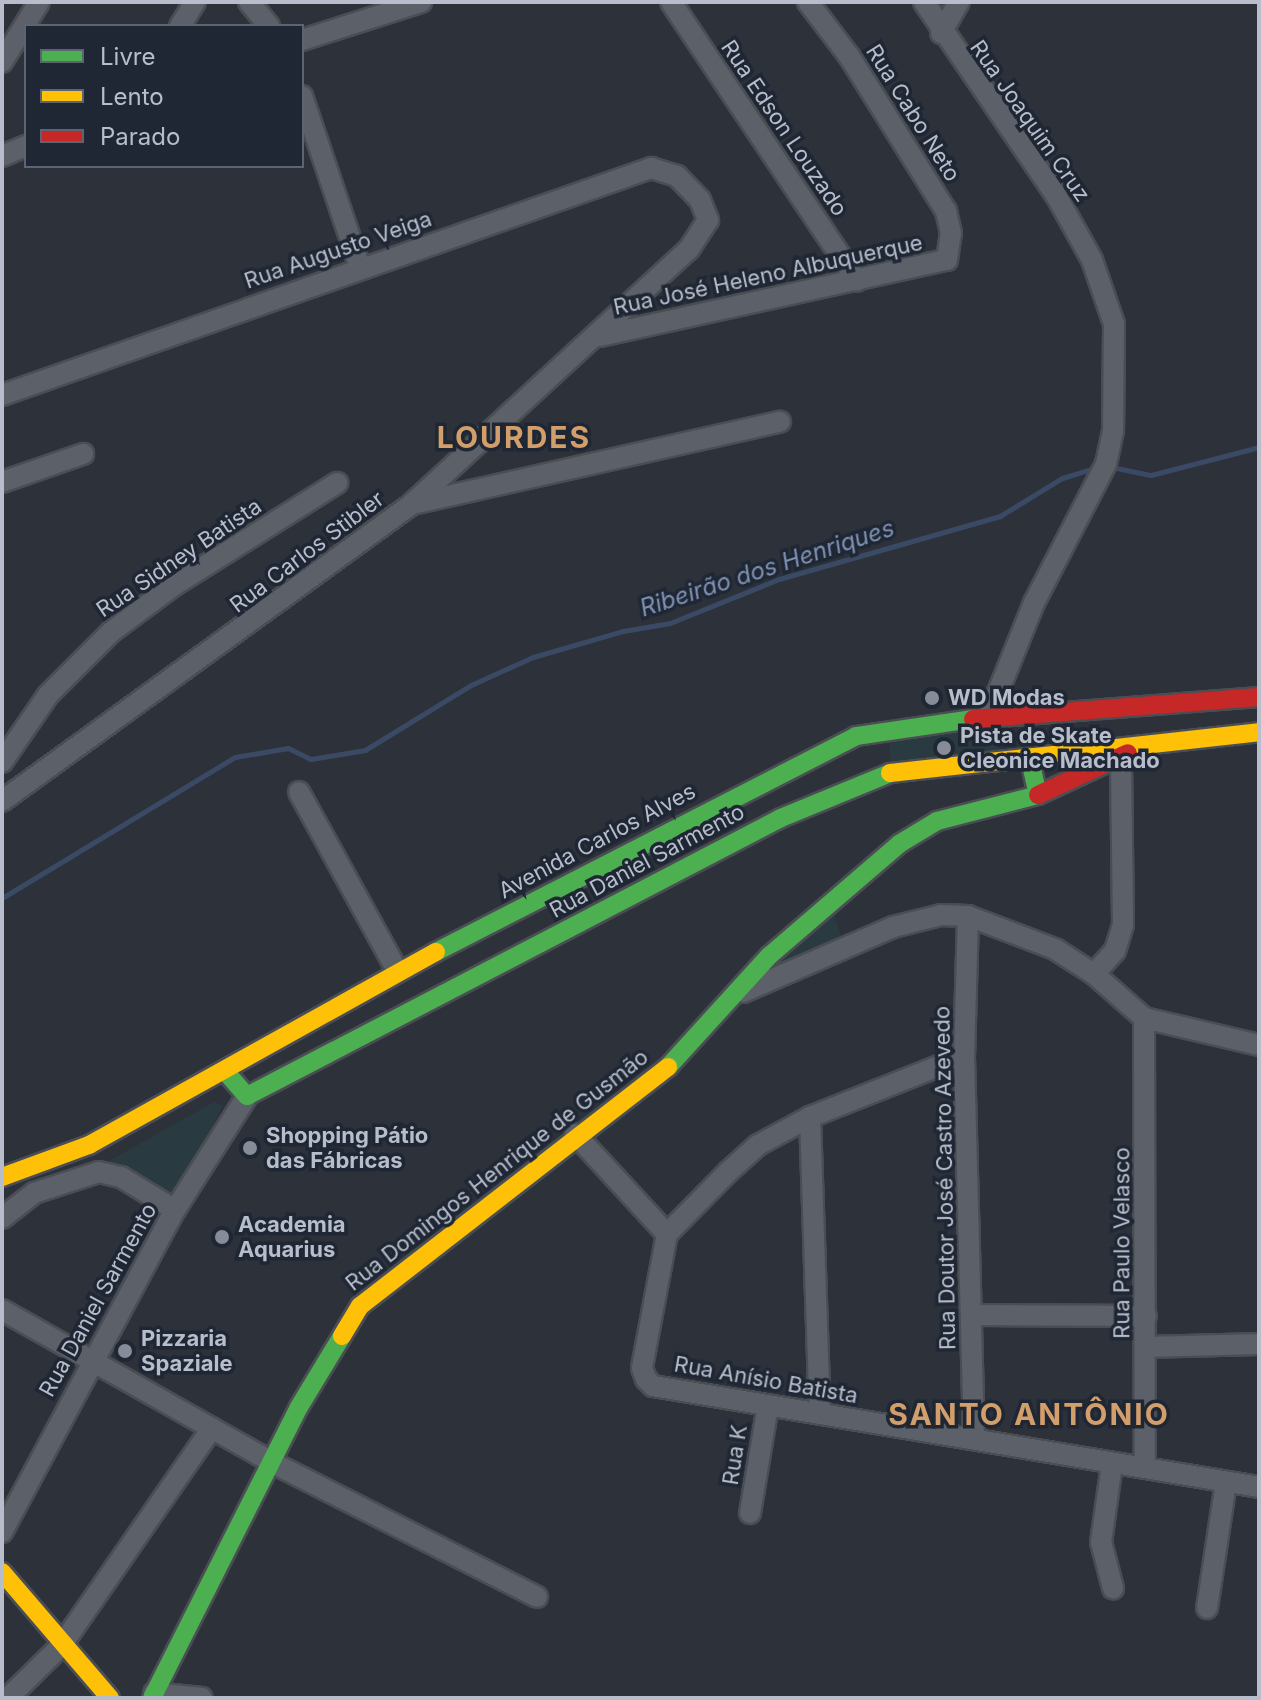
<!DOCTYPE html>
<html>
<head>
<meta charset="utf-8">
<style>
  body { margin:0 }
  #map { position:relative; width:1261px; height:1700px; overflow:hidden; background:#2c313a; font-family:Inter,sans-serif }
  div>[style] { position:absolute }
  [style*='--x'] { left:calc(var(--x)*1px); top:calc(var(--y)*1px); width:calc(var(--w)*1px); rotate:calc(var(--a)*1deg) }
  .green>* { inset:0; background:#293b40 }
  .stream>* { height:5px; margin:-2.5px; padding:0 2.5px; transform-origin:2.5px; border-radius:2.5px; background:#3b4a64 }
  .roads { filter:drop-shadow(2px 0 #4a4e54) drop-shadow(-2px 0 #4a4e54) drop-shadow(0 2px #4a4e54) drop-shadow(0 -2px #4a4e54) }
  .street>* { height:20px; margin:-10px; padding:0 10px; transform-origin:10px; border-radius:10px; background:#5c6068 }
  .fast>* { height:18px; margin:-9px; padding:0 9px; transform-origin:9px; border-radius:9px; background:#4caf50 }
  .slow>* { height:18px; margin:-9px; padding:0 9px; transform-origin:9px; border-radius:9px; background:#ffc107 }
  .jam>* { height:18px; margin:-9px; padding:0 9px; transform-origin:9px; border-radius:9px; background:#c62828 }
  .dots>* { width:22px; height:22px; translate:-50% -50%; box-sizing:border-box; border:4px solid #1f2735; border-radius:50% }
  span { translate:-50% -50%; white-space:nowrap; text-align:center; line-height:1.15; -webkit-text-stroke:7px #1f2735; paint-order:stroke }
  .street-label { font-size:22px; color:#b7bdca }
  .poi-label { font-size:22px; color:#b7bdca; font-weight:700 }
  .left { translate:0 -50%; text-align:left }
  .water-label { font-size:24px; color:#7f91b1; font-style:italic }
  .district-label { font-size:30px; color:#d29e6a; font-weight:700; letter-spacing:2px }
  .frame { position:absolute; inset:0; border:4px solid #b7bdca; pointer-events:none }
  .legend { position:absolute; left:24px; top:24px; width:280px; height:144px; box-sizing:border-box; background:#1f2735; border:2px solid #5c6371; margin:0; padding:10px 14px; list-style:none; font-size:24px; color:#b7bdca }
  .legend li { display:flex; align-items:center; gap:16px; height:40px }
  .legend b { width:40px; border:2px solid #5c6371 }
</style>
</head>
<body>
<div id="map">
  <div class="green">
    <i style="clip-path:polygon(996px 726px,999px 754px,892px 769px,889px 743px)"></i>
    <i style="clip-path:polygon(833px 910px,842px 940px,777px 969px,783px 950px)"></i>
    <i style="clip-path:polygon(214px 1102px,223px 1105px,174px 1206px,107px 1162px)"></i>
  </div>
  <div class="stream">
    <i style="--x:1112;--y:467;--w:40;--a:12"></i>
    <i style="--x:1151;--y:475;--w:112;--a:-14.5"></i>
    <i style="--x:2;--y:898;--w:272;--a:-31.2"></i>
    <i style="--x:235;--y:757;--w:54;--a:-9.6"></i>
    <i style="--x:288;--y:748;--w:25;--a:26"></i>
    <i style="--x:311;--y:759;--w:55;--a:-9.5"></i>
    <i style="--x:365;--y:750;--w:124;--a:-31.5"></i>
    <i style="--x:471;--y:685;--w:68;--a:-24.3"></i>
    <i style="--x:533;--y:657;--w:94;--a:-16.1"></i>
    <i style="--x:623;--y:631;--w:48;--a:-9.7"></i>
    <i style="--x:670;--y:623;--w:118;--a:-22"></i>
    <i style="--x:779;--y:579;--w:230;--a:-15.9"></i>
    <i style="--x:1000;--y:516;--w:73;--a:-31.5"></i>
    <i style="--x:1062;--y:478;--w:38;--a:-17"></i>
  </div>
  <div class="roads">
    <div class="street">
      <i style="--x:249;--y:2;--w:31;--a:50"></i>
      <i style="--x:671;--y:2;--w:335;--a:56.3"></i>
      <i style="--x:924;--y:2;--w:236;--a:55.7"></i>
      <i style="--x:1057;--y:197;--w:72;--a:60.9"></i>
      <i style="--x:1092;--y:260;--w:68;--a:71"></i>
      <i style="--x:1114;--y:324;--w:107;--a:90.5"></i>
      <i style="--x:1113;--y:431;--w:34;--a:102"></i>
      <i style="--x:1106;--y:464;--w:157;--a:117.4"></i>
      <i style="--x:1034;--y:603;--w:123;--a:112"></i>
      <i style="--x:180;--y:26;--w:28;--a:-58"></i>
      <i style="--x:941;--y:33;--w:36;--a:-60"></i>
      <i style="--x:302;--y:40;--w:125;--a:-17.7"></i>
      <i style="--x:2;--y:62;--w:70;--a:-58.3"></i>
      <i style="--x:302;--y:96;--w:181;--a:71.3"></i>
      <i style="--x:2;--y:156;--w:26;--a:-23"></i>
      <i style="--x:600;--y:336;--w:355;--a:-12.4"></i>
      <i style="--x:947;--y:260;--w:27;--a:-82"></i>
      <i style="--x:951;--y:233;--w:23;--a:-103"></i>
      <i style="--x:946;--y:211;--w:183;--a:-122"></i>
      <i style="--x:849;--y:56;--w:68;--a:-127.2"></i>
      <i style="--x:2;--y:395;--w:688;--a:-19.28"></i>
      <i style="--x:651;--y:168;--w:27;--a:17"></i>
      <i style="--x:677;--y:176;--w:33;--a:46"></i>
      <i style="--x:700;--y:200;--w:22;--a:68"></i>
      <i style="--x:708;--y:220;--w:35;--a:123"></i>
      <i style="--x:689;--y:249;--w:377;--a:137.4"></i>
      <i style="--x:2;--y:482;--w:86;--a:-19.1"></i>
      <i style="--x:2;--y:762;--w:81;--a:-55.5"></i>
      <i style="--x:48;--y:695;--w:89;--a:-45"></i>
      <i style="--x:111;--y:632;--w:77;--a:-36.6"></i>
      <i style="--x:173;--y:586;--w:194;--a:-32.1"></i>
      <i style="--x:299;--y:792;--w:205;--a:61.2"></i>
      <i style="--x:2;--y:801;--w:506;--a:-35.92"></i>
      <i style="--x:412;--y:504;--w:377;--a:-12.6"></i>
      <i style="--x:968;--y:916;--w:140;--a:91.6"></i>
      <i style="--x:964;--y:1056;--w:382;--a:88.5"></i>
      <i style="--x:1094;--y:974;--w:31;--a:-48"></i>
      <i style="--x:1115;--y:951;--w:28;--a:-73"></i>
      <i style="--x:1123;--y:924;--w:168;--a:-90.7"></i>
      <i style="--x:743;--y:992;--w:163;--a:-23.4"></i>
      <i style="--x:893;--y:927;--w:49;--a:-14"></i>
      <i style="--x:941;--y:915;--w:27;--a:2"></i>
      <i style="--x:968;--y:916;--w:93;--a:20.8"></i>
      <i style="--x:1055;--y:949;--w:46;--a:32.7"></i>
      <i style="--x:1094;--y:974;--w:67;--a:41.3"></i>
      <i style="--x:1144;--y:1018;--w:118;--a:13.2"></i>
      <i style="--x:1144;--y:1018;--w:450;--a:89.9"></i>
      <i style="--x:964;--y:1056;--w:166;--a:158.4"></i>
      <i style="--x:810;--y:1117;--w:59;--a:151.7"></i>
      <i style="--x:758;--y:1145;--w:40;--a:138"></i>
      <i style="--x:728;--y:1172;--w:87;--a:134.5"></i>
      <i style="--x:667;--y:1234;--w:136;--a:100.6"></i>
      <i style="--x:642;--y:1368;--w:12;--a:70"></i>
      <i style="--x:646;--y:1379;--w:10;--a:45"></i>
      <i style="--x:653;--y:1386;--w:614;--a:9.46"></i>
      <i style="--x:810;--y:1117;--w:297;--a:88.1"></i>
      <i style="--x:575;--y:1134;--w:136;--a:47.4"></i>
      <i style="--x:2;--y:1218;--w:41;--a:-38"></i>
      <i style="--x:34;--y:1193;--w:68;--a:-17.9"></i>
      <i style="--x:99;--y:1172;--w:23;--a:13"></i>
      <i style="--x:121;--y:1177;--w:63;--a:31.4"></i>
      <i style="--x:2;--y:1310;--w:311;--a:29.4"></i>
      <i style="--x:273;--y:1463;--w:296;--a:26.9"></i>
      <i style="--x:971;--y:1315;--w:175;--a:0.3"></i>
      <i style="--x:1146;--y:1347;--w:113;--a:-1.5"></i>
      <i style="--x:1112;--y:1464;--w:79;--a:98"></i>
      <i style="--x:1101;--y:1542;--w:48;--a:75.4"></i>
      <i style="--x:750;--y:1513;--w:109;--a:-80.5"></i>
      <i style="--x:2;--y:1532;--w:366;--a:-61.8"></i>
      <i style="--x:175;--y:1210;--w:135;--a:-57.7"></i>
      <i style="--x:1207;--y:1608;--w:126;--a:-81.4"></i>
      <i style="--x:154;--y:1693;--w:48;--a:5.9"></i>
      <i style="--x:8;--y:1698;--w:74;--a:-44.5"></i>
      <i style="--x:61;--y:1646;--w:265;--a:-55.3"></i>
    </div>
    <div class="fast">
      <i style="--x:436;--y:952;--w:472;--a:-27.2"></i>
      <i style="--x:856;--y:736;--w:118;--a:-8.3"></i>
      <i style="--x:668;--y:1067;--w:150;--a:-47.7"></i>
      <i style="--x:769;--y:956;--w:172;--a:-40.7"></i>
      <i style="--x:899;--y:844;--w:44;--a:-31.2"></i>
      <i style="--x:937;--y:821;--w:104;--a:-14.4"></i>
      <i style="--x:1038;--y:795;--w:39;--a:-103"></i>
      <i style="--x:225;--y:1071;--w:33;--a:49"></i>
      <i style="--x:247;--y:1096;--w:602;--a:-27.5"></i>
      <i style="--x:781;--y:818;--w:118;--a:-22.4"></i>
      <i style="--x:152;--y:1698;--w:326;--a:-63.2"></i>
      <i style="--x:299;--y:1407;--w:83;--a:-58.8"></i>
    </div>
    <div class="slow">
      <i style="--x:890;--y:773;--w:371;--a:-6.3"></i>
      <i style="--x:2;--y:1177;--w:93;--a:-20.2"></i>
      <i style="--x:89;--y:1145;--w:397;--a:-29.1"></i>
      <i style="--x:342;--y:1336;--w:35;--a:-59"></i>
      <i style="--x:360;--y:1306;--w:390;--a:-37.8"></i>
      <i style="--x:2;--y:1572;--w:166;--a:49.4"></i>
    </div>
    <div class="jam">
      <i style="--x:973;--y:719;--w:287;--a:-4.4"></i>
      <i style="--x:1038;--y:795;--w:99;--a:-25"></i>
    </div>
  </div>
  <div class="dots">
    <i style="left:932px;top:698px;background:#868c98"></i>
    <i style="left:944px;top:748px;background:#868c98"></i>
    <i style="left:250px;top:1148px;background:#868c98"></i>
    <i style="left:222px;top:1237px;background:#868c98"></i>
    <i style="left:125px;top:1351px;background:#868c98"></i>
  </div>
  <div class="street-label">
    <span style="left:913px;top:113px;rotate:58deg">Rua Cabo Neto</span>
    <span style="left:1030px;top:121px;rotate:55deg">Rua Joaquim Cruz</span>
    <span style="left:784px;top:128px;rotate:56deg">Rua Edson Louzado</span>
    <span style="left:338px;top:250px;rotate:-19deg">Rua Augusto Veiga</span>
    <span style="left:768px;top:275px;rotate:-12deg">Rua José Heleno Albuquerque</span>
    <span style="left:307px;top:552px;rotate:-37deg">Rua Carlos Stibler</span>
    <span style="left:179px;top:558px;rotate:-34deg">Rua Sidney Batista</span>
    <span style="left:597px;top:841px;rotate:-28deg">Avenida Carlos Alves</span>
    <span style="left:647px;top:861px;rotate:-28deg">Rua Daniel Sarmento</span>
    <span style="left:497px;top:1170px;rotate:-38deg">Rua Domingos Henrique de Gusmão</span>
    <span style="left:945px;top:1178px;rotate:-91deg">Rua Doutor José Castro Azevedo</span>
    <span style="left:1122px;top:1243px;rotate:-90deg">Rua Paulo Velasco</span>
    <span style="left:98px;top:1300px;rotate:-61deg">Rua Daniel Sarmento</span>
    <span style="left:766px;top:1380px;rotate:10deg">Rua Anísio Batista</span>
    <span style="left:735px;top:1455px;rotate:-81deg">Rua K</span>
  </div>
  <div class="poi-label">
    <span class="left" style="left:948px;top:698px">WD Modas</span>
    <span class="left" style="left:960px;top:748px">Pista de Skate<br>Cleonice Machado</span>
    <span class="left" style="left:266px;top:1148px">Shopping Pátio<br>das Fábricas</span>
    <span class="left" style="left:238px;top:1237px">Academia<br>Aquarius</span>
    <span class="left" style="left:141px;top:1351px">Pizzaria<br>Spaziale</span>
  </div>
  <div class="water-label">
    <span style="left:767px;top:568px;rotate:-18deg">Ribeirão dos Henriques</span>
  </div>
  <div class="district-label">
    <span style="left:514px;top:437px">LOURDES</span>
    <span style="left:1029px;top:1414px">SANTO ANTÔNIO</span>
  </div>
  <div class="frame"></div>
  <ul class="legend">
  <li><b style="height:10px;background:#4caf50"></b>Livre</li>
  <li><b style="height:10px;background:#ffc107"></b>Lento</li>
  <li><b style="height:10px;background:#c62828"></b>Parado</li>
  </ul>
</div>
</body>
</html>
